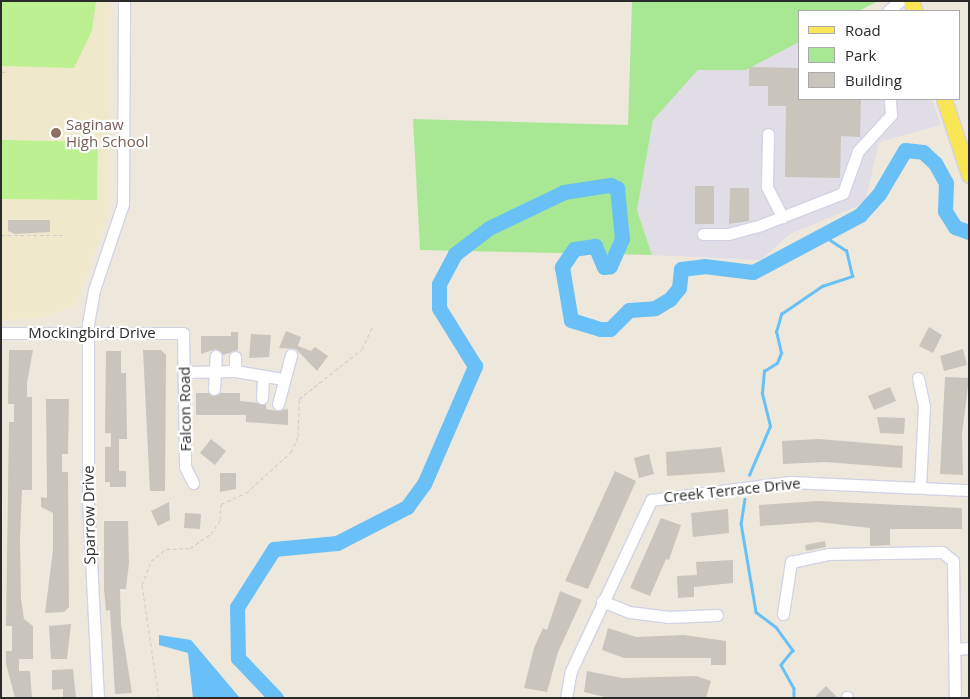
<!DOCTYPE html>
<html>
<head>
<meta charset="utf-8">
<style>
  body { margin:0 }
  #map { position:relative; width:970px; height:699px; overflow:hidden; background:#eee8dc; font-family:"Open Sans",sans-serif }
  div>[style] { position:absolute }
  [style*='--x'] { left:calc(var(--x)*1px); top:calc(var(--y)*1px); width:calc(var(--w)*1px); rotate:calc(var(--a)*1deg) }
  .industrial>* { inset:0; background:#e0dde6 }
  .education>* { inset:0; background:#f0e8ca }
  .green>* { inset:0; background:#a8e895 }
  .pitch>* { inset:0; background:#bcf090 }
  .water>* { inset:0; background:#69c0f6 }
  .stream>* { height:2.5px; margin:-1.25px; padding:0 1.25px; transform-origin:1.25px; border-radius:1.25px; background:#69c0f6 }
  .river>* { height:15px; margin:-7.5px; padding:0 7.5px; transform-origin:7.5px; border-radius:7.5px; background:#69c0f6 }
  .building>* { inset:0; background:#c9c5bc }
  .path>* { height:1px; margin-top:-0.5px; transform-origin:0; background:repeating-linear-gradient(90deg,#ccc 0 4px,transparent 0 6.5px) }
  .roads { filter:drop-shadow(1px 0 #d1d3e5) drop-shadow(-1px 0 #d1d3e5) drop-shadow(0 1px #d1d3e5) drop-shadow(0 -1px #d1d3e5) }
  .minor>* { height:11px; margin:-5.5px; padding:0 5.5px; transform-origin:5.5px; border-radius:5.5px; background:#fff }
  .major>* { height:15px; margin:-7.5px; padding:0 7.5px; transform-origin:7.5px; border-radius:7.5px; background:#f9e655 }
  .dots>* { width:14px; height:14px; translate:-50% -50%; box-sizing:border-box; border:2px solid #fff; border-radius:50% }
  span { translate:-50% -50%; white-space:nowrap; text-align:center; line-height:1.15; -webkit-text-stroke:4.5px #fff; paint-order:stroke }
  .education-label { font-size:15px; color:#785e54 }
  .left { translate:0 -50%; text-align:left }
  .street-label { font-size:15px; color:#2b2b2b }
  .frame { position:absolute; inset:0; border:2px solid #2b2b2b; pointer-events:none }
  .legend { position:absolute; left:798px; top:10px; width:162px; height:90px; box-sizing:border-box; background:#fff; border:1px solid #aaa; margin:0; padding:6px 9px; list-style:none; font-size:15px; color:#2b2b2b }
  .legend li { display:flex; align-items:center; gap:10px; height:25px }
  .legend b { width:25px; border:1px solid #aaa }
</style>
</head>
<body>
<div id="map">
  <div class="industrial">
    <i style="clip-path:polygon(799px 42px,799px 99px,932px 99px,941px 125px,879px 142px,865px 203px,790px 234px,761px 260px,652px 255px,637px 210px,653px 120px,698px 70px,746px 70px)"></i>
  </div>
  <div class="education">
    <i style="clip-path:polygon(1px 1px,110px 1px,109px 211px,76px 306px,41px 318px,1px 320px)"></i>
  </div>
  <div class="green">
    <i style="clip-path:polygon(632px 1px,878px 1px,859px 11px,799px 11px,799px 42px,746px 70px,698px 70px,653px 120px,637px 210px,652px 255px,420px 250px,413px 119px,628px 125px)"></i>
  </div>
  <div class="pitch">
    <i style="clip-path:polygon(1px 1px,96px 1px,92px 31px,74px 68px,1px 66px)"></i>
    <i style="clip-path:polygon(1px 140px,98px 142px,97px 200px,1px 199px)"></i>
  </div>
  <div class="water">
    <i style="clip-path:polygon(159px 635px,191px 640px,240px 698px,193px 698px,188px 653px,159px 645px)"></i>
  </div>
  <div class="stream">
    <i style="--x:749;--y:475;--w:53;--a:-66.8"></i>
    <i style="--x:770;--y:426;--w:34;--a:-104"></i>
    <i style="--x:762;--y:393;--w:22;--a:-85"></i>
    <i style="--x:764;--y:371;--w:15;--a:-32"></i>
    <i style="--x:777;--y:363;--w:11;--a:-68"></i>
    <i style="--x:781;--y:353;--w:22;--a:-103"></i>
    <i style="--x:776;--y:332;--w:19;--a:-74"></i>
    <i style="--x:781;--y:314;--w:50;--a:-34.3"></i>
    <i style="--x:822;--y:286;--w:32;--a:-18"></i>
    <i style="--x:852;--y:276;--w:26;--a:-103"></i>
    <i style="--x:846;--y:251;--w:27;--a:-147"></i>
    <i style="--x:745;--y:499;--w:24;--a:99"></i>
    <i style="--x:741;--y:523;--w:90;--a:80.4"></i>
    <i style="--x:756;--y:612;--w:25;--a:37"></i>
    <i style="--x:776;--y:627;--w:29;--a:54"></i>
    <i style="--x:793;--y:650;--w:19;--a:129"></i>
    <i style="--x:781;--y:665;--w:26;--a:61"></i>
    <i style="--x:794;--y:688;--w:10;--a:90"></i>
  </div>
  <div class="river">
    <i style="--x:276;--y:698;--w:55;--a:-133.5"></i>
    <i style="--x:238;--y:658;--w:51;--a:-91.1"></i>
    <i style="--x:237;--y:607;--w:69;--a:-57.5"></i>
    <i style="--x:274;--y:549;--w:63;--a:-5.4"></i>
    <i style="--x:337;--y:543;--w:79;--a:-27.2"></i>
    <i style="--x:407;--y:507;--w:29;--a:-54"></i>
    <i style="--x:424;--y:484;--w:129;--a:-66.6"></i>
    <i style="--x:475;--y:366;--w:68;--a:-121.8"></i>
    <i style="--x:439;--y:308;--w:24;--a:-90"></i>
    <i style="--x:439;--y:284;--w:34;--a:-62"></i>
    <i style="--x:455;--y:254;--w:43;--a:-37.4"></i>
    <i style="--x:489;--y:228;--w:83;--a:-25.6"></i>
    <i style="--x:564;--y:192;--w:47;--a:-8.7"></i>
    <i style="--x:610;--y:185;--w:8;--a:23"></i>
    <i style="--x:617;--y:188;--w:51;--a:84.4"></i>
    <i style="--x:622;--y:239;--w:30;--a:114"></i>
    <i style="--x:610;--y:266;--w:6;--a:171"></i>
    <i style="--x:604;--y:267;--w:23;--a:-113"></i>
    <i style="--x:595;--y:246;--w:21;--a:172"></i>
    <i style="--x:574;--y:249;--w:22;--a:124"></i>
    <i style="--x:562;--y:267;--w:54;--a:80.4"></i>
    <i style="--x:571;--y:320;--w:31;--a:17"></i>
    <i style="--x:601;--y:329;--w:9;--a:0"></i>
    <i style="--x:610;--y:329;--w:27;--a:-45"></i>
    <i style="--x:629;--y:310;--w:26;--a:-4"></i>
    <i style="--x:655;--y:308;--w:17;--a:-31"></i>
    <i style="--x:670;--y:299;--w:14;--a:-51"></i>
    <i style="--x:679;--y:288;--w:19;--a:-84"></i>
    <i style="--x:681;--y:269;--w:23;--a:-7"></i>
    <i style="--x:704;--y:266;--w:49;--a:7"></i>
    <i style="--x:753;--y:272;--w:121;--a:-28"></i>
    <i style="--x:860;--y:215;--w:28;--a:-48"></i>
    <i style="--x:879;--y:194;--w:51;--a:-59.4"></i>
    <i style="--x:905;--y:150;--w:18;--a:6"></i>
    <i style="--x:923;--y:152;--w:16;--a:43"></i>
    <i style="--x:935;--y:163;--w:23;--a:61"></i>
    <i style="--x:946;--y:183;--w:28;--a:92"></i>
    <i style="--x:945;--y:211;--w:19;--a:58"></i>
    <i style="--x:955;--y:227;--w:15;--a:20"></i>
  </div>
  <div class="building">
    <i style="clip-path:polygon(749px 67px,799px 68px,799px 99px,861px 99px,860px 137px,841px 136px,840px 178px,785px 177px,786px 106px,768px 106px,768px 86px,749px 86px)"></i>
    <i style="clip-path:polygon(695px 186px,714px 186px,714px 224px,695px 224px)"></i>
    <i style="clip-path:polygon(730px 188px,749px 188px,749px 221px,729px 224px)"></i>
    <i style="clip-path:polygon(8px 220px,50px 220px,50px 232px,15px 234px,8px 231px)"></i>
    <i style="clip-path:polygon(929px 327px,942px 335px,933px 353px,919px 346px)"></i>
    <i style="clip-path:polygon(286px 331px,301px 337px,298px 346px,311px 351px,315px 347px,328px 356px,317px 371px,296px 349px,279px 348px)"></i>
    <i style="clip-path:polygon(231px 332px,238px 332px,238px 350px,223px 355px,216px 349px,201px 354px,201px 336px,231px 336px)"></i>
    <i style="clip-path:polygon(251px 334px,271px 335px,269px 357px,249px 358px)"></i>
    <i style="clip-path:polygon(963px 349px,967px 365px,944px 371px,940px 356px)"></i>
    <i style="clip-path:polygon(9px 350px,33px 350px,27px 383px,27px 397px,32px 397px,32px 490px,22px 490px,20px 538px,21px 599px,24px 619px,33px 626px,33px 659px,19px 659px,19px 671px,30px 671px,32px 698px,15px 698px,6px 664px,6px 651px,12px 651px,12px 626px,6px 626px,9px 422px,14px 422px,14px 404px,8px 404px)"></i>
    <i style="clip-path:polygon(143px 350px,161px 350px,166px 355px,165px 491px,150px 491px)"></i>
    <i style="clip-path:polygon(106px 351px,121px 351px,121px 373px,126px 373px,127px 439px,119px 439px,119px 471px,126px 471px,126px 487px,110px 487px,110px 482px,105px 482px,105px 447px,111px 447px,111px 433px,105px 433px)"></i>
    <i style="clip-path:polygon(945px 377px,969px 378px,962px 434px,963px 475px,940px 474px)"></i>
    <i style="clip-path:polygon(890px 387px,896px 401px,874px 410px,868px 396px)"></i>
    <i style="clip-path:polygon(196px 393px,240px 393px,240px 401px,266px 404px,266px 409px,277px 411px,288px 409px,288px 425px,246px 422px,246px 415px,196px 415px)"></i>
    <i style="clip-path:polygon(46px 399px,69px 399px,68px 454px,62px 454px,62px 472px,68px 472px,69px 607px,64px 612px,45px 613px,53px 550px,53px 513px,41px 507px,41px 497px,47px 498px)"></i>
    <i style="clip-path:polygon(877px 417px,905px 418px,904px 434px,880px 433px)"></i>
    <i style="clip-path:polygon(211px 439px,226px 451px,215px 465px,200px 453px)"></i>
    <i style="clip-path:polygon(819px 439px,903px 446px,902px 468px,825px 462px,783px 464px,782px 441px)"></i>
    <i style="clip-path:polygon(721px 447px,725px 472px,667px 476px,666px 452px)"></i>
    <i style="clip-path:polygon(649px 454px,654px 474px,639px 478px,634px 458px)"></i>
    <i style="clip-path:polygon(615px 471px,636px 481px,588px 589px,565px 581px)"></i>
    <i style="clip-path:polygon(220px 473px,236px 473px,236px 489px,220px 492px)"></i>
    <i style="clip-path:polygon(818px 501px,962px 508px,962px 529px,890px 529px,890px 545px,870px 546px,870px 528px,818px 522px,760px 526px,759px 505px)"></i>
    <i style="clip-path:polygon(169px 502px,170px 520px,158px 526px,151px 511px)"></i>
    <i style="clip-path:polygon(728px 509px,729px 533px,693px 537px,691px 513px)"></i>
    <i style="clip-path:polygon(185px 513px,201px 514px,200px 529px,184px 528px)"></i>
    <i style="clip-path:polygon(661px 518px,681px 525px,669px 560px,666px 559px,650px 596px,630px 588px)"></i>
    <i style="clip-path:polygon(104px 521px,128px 521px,129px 563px,126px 589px,120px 589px,121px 624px,132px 693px,115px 694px,110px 610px,106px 611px,104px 589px)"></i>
    <i style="clip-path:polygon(825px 541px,826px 547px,806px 551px,805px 545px)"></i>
    <i style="clip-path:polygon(733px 560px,733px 583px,694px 587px,694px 597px,678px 598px,677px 576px,697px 575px,696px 562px)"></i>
    <i style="clip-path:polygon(560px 591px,582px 600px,558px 652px,547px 692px,524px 688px,534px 648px,543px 628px,547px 630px)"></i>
    <i style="clip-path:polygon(71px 624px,67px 659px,51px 659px,49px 626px)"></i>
    <i style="clip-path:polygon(608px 628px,636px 637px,684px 635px,726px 641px,726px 665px,711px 665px,711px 658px,624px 658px,602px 650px)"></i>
    <i style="clip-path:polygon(73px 669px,76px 698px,63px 698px,63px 689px,52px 690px,52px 670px)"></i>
    <i style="clip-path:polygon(587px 671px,622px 678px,696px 676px,711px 681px,706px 698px,609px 698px,584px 692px)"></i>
    <i style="clip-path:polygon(826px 686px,838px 698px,814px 698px)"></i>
  </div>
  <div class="path">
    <i style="--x:1;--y:72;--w:5;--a:0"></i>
    <i style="--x:1;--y:235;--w:62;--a:0"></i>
    <i style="--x:159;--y:698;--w:114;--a:-98.6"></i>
    <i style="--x:142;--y:585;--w:26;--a:-69"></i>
    <i style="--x:151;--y:561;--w:19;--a:-39"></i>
    <i style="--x:166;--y:549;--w:24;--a:-2"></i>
    <i style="--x:190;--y:548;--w:25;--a:-34"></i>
    <i style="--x:211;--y:534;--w:17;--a:-57"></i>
    <i style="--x:220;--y:520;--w:16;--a:-86"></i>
    <i style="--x:221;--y:504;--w:27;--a:-24"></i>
    <i style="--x:246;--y:493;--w:61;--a:-42.3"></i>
    <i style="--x:291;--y:452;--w:17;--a:-66"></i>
    <i style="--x:298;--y:436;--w:37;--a:-88"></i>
    <i style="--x:299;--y:399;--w:80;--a:-38.4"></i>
    <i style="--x:362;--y:349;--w:26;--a:-65"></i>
  </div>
  <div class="roads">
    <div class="minor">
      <i style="--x:888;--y:11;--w:16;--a:-40"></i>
      <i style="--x:768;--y:134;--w:53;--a:91.1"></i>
      <i style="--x:767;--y:187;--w:34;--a:63"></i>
      <i style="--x:703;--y:234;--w:25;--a:0"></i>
      <i style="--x:728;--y:234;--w:34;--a:-15"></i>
      <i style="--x:761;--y:225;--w:88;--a:-21.3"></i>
      <i style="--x:843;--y:193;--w:45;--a:-70.3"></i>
      <i style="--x:858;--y:151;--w:49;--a:-47.5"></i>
      <i style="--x:891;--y:115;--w:16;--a:-94"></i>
      <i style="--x:1;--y:333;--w:182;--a:0"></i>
      <i style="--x:183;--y:333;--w:134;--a:89.1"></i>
      <i style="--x:185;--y:467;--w:18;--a:63"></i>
      <i style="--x:235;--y:357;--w:14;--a:90"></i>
      <i style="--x:184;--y:372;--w:51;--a:-1.1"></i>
      <i style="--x:235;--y:371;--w:49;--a:9.5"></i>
      <i style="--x:918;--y:378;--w:29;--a:78"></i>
      <i style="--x:924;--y:406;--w:81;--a:92.8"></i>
      <i style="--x:214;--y:389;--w:33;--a:-87"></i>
      <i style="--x:262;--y:398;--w:19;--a:-87"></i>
      <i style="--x:278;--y:404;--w:51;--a:-75.1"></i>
      <i style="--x:602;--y:601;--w:29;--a:22"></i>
      <i style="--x:629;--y:612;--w:38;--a:7"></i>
      <i style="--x:667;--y:617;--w:50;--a:-2.3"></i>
      <i style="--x:783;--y:614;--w:53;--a:-81.3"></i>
      <i style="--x:791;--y:562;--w:38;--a:-12"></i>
      <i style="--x:828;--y:554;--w:114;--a:-1"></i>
      <i style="--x:942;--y:552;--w:14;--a:39"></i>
      <i style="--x:953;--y:561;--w:137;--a:89.2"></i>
      <i style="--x:954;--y:649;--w:15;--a:-4"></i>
      <i style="--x:847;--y:697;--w:1;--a:90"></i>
      <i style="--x:98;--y:698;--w:196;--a:-92.9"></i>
      <i style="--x:88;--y:502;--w:178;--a:-90"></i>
      <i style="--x:88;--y:324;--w:35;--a:-80"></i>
      <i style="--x:94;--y:290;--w:91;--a:-71.4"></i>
      <i style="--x:123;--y:204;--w:203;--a:-89.7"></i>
      <i style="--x:566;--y:698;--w:27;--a:-80"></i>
      <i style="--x:571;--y:671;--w:189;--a:-64.9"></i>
      <i style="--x:651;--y:500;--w:140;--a:-7.4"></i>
      <i style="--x:790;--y:482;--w:179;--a:2.6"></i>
    </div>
    <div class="major">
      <i style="--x:911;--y:1;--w:11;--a:68"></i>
      <i style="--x:944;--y:99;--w:80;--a:71.8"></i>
    </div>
  </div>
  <div class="dots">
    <i style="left:56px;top:133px;background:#8d6e63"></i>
  </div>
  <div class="education-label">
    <span class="left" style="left:66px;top:133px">Saginaw<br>High School</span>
  </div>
  <div class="street-label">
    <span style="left:92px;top:333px">Mockingbird Drive</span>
    <span style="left:185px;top:409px;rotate:-91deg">Falcon Road</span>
    <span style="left:732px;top:490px;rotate:-6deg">Creek Terrace Drive</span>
    <span style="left:89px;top:515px;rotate:-91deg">Sparrow Drive</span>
  </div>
  <div class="frame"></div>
  <ul class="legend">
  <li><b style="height:6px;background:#f9e655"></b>Road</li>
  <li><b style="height:14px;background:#a8e895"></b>Park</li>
  <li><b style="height:14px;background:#c9c5bc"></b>Building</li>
  </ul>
</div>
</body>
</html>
